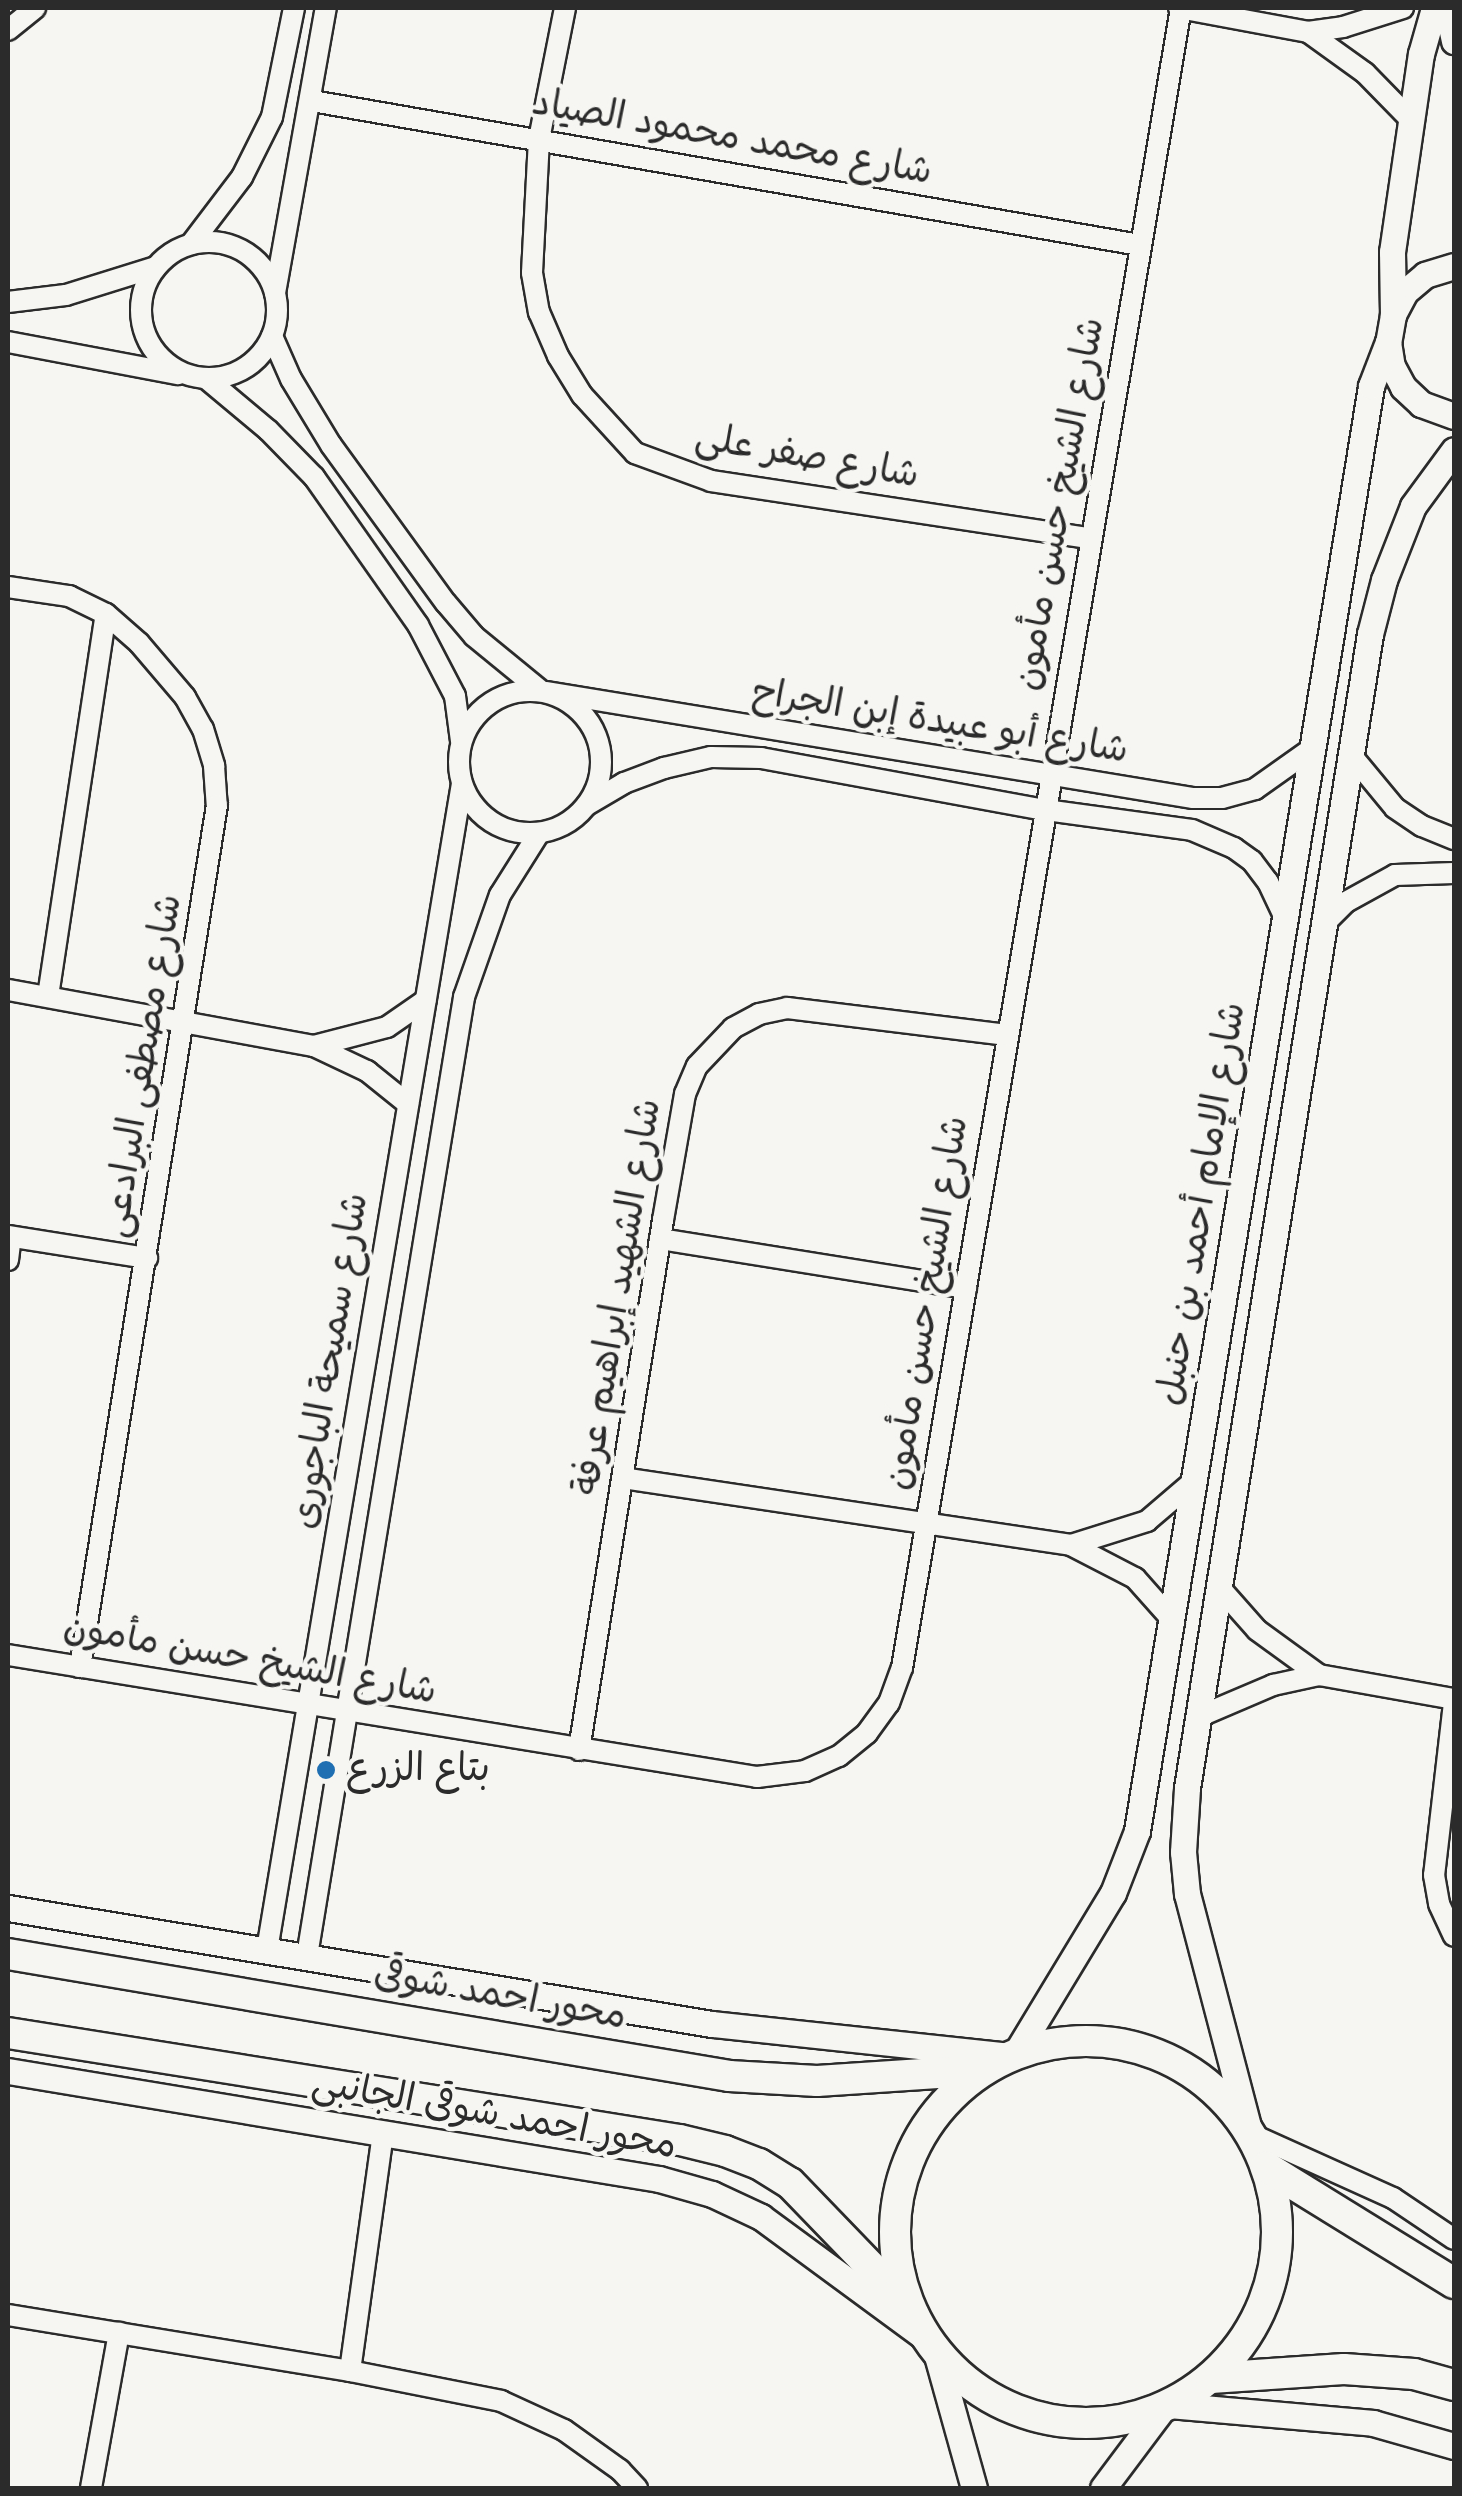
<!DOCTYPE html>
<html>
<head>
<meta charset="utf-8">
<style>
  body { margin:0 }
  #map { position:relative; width:1462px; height:2496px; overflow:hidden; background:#f6f6f2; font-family:Mynerve,"Playpen Sans Arabic",sans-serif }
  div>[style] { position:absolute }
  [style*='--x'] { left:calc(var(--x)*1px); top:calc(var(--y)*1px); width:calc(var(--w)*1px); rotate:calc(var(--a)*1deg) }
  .roads { filter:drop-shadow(2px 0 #2b2b2b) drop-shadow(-2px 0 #2b2b2b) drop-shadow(0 2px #2b2b2b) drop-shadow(0 -2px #2b2b2b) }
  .minor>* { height:20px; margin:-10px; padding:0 10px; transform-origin:10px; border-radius:10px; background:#f6f6f2 }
  .minor>.ring { margin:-10px; padding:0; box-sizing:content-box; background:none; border:20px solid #f6f6f2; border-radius:50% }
  .tertiary>* { height:25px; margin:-12.5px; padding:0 12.5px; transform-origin:12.5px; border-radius:12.5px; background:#f6f6f2 }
  .secondary>* { height:30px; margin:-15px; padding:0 15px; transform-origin:15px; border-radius:15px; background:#f6f6f2 }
  .secondary>.ring { margin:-15px; padding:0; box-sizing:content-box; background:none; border:30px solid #f6f6f2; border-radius:50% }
  .dots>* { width:28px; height:28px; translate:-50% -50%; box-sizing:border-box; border:5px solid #f6f6f2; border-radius:50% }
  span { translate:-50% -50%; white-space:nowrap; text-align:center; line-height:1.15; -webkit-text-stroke:9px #f6f6f2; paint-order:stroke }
  .street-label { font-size:38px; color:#2b2b2b }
  .poi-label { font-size:38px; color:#2b2b2b }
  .left { translate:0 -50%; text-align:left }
  .frame { position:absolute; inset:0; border:10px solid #2b2b2b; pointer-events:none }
</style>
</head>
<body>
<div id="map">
  <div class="roads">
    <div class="minor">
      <i style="--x:565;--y:8;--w:134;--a:101.2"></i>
      <i style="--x:539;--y:139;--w:134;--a:93"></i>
      <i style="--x:532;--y:273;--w:40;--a:80"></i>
      <i style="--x:539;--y:312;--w:48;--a:66.6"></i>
      <i style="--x:558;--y:356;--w:46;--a:58.4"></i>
      <i style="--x:582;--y:395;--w:79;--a:47.6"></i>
      <i style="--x:635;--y:453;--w:81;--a:20.2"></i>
      <i style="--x:711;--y:481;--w:382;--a:8.6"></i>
      <i style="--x:1179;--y:8;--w:131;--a:10.5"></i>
      <i style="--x:1308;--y:32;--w:35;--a:-8"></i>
      <i style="--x:1343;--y:27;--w:63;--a:-17.6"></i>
      <i style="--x:8;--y:30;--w:35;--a:-39"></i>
      <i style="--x:1308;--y:32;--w:70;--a:35.7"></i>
      <i style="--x:1365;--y:73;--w:66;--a:45.6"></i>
      <i style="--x:312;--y:101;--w:840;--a:9.87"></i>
      <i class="ring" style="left:141px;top:242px;width:116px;height:116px"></i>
      <i style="--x:191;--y:244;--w:84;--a:-52.7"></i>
      <i style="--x:242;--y:177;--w:67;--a:-63.4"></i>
      <i style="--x:272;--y:117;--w:111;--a:-78.6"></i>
      <i style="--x:275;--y:293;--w:290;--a:-79.9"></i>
      <i style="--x:8;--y:302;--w:58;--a:-6.9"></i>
      <i style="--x:66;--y:295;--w:94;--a:-17.3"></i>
      <i style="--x:272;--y:336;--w:47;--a:66.2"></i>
      <i style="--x:291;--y:379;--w:77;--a:58.8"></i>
      <i style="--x:331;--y:445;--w:195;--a:54"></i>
      <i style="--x:446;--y:603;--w:43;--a:49.7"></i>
      <i style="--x:474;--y:636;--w:85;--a:39.3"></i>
      <i style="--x:8;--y:342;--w:173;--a:10.7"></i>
      <i style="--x:207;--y:379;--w:80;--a:39.9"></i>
      <i style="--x:268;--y:430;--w:66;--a:45.6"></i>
      <i style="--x:314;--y:477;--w:181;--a:54.9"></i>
      <i style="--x:418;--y:625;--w:80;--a:62.5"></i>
      <i style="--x:455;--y:696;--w:45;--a:82.4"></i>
      <i style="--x:8;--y:587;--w:62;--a:8.4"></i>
      <i style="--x:69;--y:596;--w:41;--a:25.9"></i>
      <i style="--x:106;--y:614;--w:44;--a:41.3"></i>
      <i style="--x:139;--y:643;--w:71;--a:49.6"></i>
      <i style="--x:185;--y:697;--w:37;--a:61"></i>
      <i style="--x:203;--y:729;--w:39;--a:73"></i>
      <i style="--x:214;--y:766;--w:39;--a:86"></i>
      <i style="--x:217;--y:805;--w:873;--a:99.03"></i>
      <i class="ring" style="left:459px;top:691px;width:122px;height:122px"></i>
      <i style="--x:547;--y:692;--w:655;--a:9.32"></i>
      <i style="--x:1193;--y:798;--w:29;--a:0"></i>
      <i style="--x:1222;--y:798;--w:34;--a:-15"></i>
      <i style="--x:1255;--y:789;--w:67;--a:-35.3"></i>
      <i style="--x:1352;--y:756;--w:67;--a:50.4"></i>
      <i style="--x:1395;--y:808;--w:32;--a:34"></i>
      <i style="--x:1422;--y:826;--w:35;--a:22"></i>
      <i style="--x:587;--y:805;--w:43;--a:-30.7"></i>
      <i style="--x:624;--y:783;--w:43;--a:-20.6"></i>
      <i style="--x:664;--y:768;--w:48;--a:-13.2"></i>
      <i style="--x:711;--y:757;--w:50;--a:1.1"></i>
      <i style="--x:761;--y:758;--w:289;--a:10.4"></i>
      <i style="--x:1045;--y:810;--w:148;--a:7.7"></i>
      <i style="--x:1192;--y:830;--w:46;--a:23.2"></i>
      <i style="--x:1234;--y:848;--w:22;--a:36"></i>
      <i style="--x:1252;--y:861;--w:26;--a:53"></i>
      <i style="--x:1268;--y:882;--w:42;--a:64.7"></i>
      <i style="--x:1326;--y:922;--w:28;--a:-45"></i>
      <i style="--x:1346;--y:902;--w:56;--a:-28.9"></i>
      <i style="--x:1395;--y:875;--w:59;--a:-1.9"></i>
      <i style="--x:8;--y:990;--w:311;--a:10.4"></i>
      <i style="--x:314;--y:1046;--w:59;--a:25.3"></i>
      <i style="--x:367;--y:1071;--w:53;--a:38.8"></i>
      <i style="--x:48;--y:996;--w:386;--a:-81.4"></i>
      <i style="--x:314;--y:1046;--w:75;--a:-14.6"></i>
      <i style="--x:387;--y:1027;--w:47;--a:-34.7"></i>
      <i style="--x:8;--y:1236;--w:141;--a:9"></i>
      <i style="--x:660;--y:1239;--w:310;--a:9.1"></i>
      <i style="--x:8;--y:1260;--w:23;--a:-83"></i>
      <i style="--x:623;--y:1478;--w:453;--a:8.5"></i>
      <i style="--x:1071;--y:1545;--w:72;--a:27.3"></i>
      <i style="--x:1135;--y:1578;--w:59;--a:48.4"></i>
      <i style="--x:1071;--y:1545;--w:80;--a:-17.5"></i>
      <i style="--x:1147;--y:1521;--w:63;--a:-40.5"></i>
      <i style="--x:1219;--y:1587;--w:57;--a:48.5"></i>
      <i style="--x:1257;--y:1630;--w:77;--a:36"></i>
      <i style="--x:8;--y:1655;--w:759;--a:9.25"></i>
      <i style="--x:757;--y:1777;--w:48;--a:-7.1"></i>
      <i style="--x:805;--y:1771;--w:37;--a:-24"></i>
      <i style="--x:839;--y:1756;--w:36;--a:-39"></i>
      <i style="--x:867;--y:1733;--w:37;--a:-54"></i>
      <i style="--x:889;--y:1703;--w:37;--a:-70"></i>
      <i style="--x:902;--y:1668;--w:1683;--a:-80.46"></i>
      <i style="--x:1454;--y:1703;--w:173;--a:96.6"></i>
      <i style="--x:1434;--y:1875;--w:29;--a:80"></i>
      <i style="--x:1439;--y:1904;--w:35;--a:65"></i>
      <i style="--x:1198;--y:1717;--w:82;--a:-23.1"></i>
      <i style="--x:1273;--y:1685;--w:47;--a:-12.3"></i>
      <i style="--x:1319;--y:1675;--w:137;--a:10.1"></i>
      <i style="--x:579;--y:1750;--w:537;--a:-80.99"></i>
      <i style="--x:663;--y:1220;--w:128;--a:-80.1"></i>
      <i style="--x:685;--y:1094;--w:30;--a:-67"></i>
      <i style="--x:697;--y:1066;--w:52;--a:-46.5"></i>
      <i style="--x:733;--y:1028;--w:30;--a:-28"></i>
      <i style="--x:759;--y:1014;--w:29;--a:-12"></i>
      <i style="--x:787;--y:1008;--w:222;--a:7"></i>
      <i style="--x:267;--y:1950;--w:1182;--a:-80.51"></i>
      <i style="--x:307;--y:1956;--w:972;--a:-80.7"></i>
      <i style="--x:464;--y:997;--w:108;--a:-70.6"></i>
      <i style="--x:500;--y:895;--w:73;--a:-57.8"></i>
      <i style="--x:1251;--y:2134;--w:156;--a:24.3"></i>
      <i style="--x:1393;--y:2198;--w:73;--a:33.9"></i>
      <i style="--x:8;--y:2315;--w:347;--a:9.3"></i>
      <i style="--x:350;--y:2371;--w:154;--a:11.2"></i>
      <i style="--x:501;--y:2401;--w:69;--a:24.7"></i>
      <i style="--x:564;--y:2430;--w:69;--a:35.5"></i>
      <i style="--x:620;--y:2470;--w:25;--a:47"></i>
      <i style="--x:350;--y:2371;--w:240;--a:-82.1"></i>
      <i style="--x:91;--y:2488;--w:158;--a:-79.8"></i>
    </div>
    <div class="tertiary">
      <i style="--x:1447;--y:8;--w:34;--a:78"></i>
      <i style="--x:1454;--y:266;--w:30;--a:163"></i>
      <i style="--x:1425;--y:275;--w:26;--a:140"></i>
      <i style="--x:1405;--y:292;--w:26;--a:118"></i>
      <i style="--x:1393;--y:315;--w:27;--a:100"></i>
      <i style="--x:1388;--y:342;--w:24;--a:81"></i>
      <i style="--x:1392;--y:366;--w:24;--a:62"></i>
      <i style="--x:1403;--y:387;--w:25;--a:43"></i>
      <i style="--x:1421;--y:404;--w:35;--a:20"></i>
      <i style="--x:1393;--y:315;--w:63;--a:-90.9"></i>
      <i style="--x:1392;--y:252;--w:200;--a:-81.7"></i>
      <i style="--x:1421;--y:54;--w:48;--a:-74.2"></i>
      <i style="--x:8;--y:1908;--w:713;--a:9.36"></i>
      <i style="--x:712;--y:2024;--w:299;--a:6.1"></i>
      <i style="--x:1016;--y:2053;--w:187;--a:-58.8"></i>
      <i style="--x:1113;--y:1893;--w:66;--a:-68.8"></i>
      <i style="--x:1137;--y:1831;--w:1464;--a:-80.8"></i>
      <i style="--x:1371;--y:386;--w:47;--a:-68.9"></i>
      <i style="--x:8;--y:2071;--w:660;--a:9.42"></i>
      <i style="--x:659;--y:2179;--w:55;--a:15.8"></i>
      <i style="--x:712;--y:2194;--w:54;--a:25.1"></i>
      <i style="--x:761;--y:2217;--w:205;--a:36.3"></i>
      <i style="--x:1249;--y:2130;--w:244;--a:-104.7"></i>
      <i style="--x:1187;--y:1894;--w:42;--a:-95.4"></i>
      <i style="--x:1183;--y:1852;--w:64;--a:-86.4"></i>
      <i style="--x:1187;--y:1788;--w:1168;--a:-80.99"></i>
      <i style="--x:1370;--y:634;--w:56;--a:-75.5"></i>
      <i style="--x:1384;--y:580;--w:79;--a:-68.6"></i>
      <i style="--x:1413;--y:506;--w:69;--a:-53.8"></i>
      <i style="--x:936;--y:2352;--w:141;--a:74.4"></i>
      <i style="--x:1169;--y:2405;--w:205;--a:5"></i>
      <i style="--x:1373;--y:2423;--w:84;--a:15.9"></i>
      <i style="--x:1103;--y:2488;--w:100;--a:-53.1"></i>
    </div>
    <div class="secondary">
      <i style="--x:8;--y:1954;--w:731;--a:9.6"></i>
      <i style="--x:729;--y:2076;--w:88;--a:3.3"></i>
      <i style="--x:817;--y:2081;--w:166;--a:-3.8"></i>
      <i style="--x:8;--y:2033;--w:680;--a:9.05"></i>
      <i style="--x:680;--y:2140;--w:46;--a:13.7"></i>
      <i style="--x:725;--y:2151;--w:36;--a:21"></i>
      <i style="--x:759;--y:2164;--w:36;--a:32"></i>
      <i style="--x:790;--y:2183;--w:167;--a:46"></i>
      <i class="ring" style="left:895px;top:2041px;width:352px;height:352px"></i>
      <i style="--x:1266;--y:2167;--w:221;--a:31.7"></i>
      <i style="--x:1211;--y:2378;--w:133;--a:-3.9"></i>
      <i style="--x:1344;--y:2369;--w:70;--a:4.1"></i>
      <i style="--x:1414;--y:2374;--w:41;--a:15.4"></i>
    </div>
  </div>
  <div class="dots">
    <i style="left:326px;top:1770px;background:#1f6fb2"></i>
  </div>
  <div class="street-label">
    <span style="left:732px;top:138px;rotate:10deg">شارع محمد محمود الصياد</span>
    <span style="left:807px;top:457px;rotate:10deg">شارع صفر على</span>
    <span style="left:1060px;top:504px;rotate:-80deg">شارع الشيخ حسن مأمون</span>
    <span style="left:940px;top:722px;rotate:9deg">شارع أبو عبيدة إبن الجراح</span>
    <span style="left:143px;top:1066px;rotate:-81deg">شارع مصطفى البرادعى</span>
    <span style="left:1202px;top:1204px;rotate:-81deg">شارع الإمام أحمد بن حنبل</span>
    <span style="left:618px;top:1297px;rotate:-81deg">شارع الشهيد إبراهيم عرفة</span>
    <span style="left:927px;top:1303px;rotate:-81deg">شارع الشيخ حسن مأمون</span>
    <span style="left:330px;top:1361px;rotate:-81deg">شارع سميحة الباجورى</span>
    <span style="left:250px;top:1660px;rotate:10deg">شارع الشيخ حسن مأمون</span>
    <span style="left:500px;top:1996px;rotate:10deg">محور احمد شوقى</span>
    <span style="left:494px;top:2115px;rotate:10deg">محور احمد شوقى الجانبى</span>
  </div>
  <div class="poi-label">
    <span class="left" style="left:346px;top:1770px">بتاع الزرع</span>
  </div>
  <div class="frame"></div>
</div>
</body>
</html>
